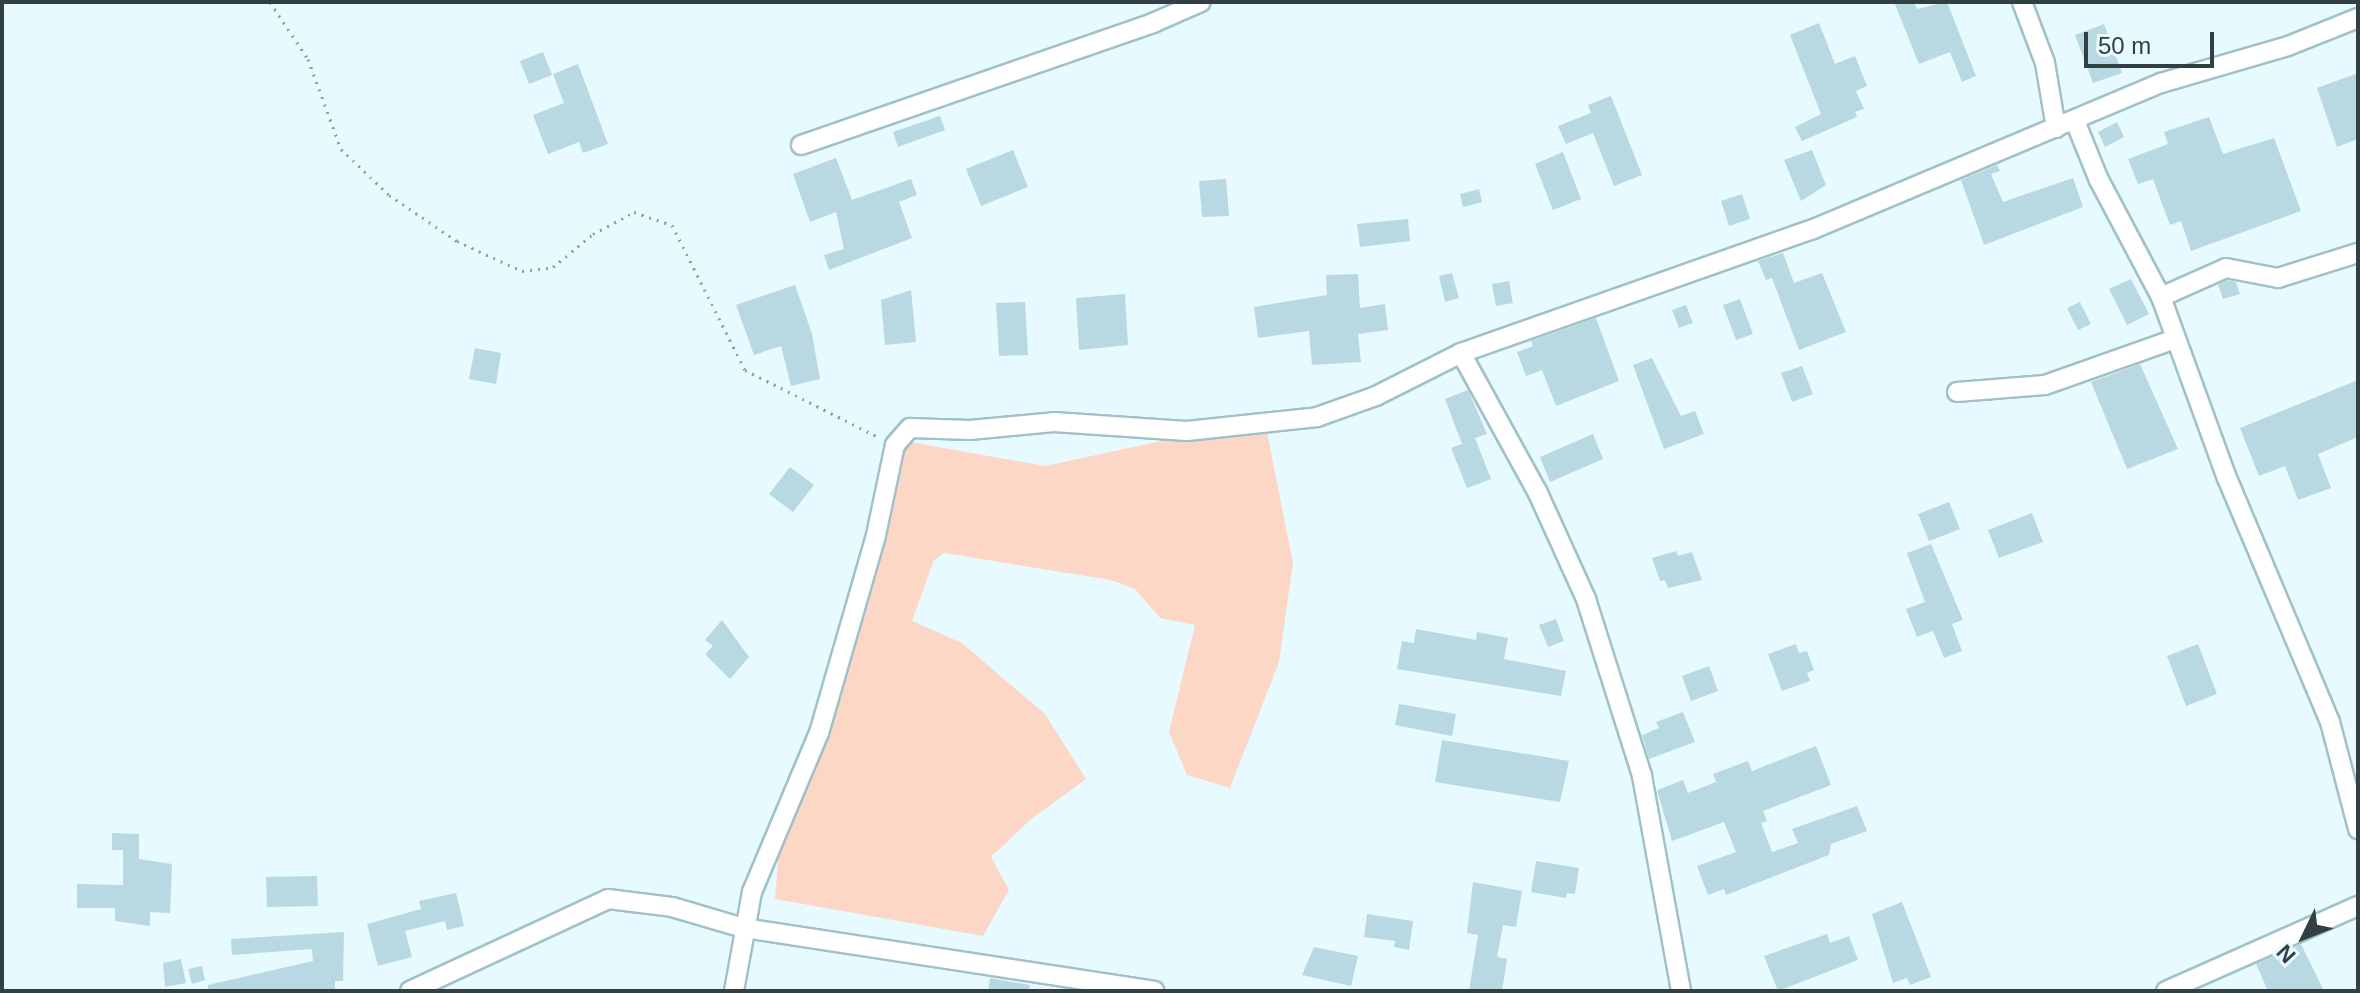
<!DOCTYPE html>
<html>
<head>
<meta charset="utf-8">
<style>
  body { margin:0 }
  #map { position:relative; width:2360px; height:993px; overflow:hidden; background:#e6faff; font-family:Arial,sans-serif }
  div>[style] { position:absolute }
  [style*='--x'] { left:calc(var(--x)*1px); top:calc(var(--y)*1px); width:calc(var(--w)*1px); rotate:calc(var(--a)*1deg) }
  .green>* { inset:0; background:#fdd7c5 }
  .building>* { inset:0; background:#b8d9e1 }
  .path>* { height:3px; margin-top:-1.5px; transform-origin:0; background:repeating-linear-gradient(90deg,#8fa0a4 0 2px,transparent 0 8px) }
  .roads { filter:drop-shadow(2px 0 #a1c1c9) drop-shadow(-2px 0 #a1c1c9) drop-shadow(0 2px #a1c1c9) drop-shadow(0 -2px #a1c1c9) }
  .minor>* { height:18px; margin:-9px; padding:0 9px; transform-origin:9px; border-radius:9px; background:#fff }
  span { translate:-50% -50%; white-space:nowrap; text-align:center; line-height:1.15; -webkit-text-stroke:6px #e6faff; paint-order:stroke }
  .frame { position:absolute; inset:0; border:4px solid #324043; pointer-events:none }
  .north { position:absolute; left:2264px; top:897px; width:80px; height:80px; -webkit-text-stroke:6px #e6faff; paint-order:stroke; rotate:227deg; font-size:22px; font-weight:700; line-height:32px; text-align:center; color:#324043 }
  .north::after { content:''; display:block; margin:auto; width:28px; height:36px; background:#324043; clip-path:polygon(50% 0,100% 100%,50% 72%,0 100%) }
  .scale { position:absolute; left:2084px; top:32px; width:130px; height:36px; box-sizing:border-box; border:4px solid #324043; border-top:0; padding-left:10px; font-size:24px; line-height:28px; white-space:nowrap; color:#324043; -webkit-text-stroke:6px #e6faff; paint-order:stroke }
</style>
</head>
<body>
<div id="map">
  <div class="green">
    <i style="clip-path:polygon(1267px 432px,1293px 563px,1279px 662px,1230px 788px,1187px 775px,1169px 732px,1195px 625px,1160px 618px,1135px 589px,1111px 580px,944px 553px,934px 560px,912px 621px,962px 643px,1045px 714px,1086px 779px,1030px 820px,991px 857px,1009px 890px,983px 936px,775px 899px,779px 850px,842px 695px,893px 508px,901px 457px,910px 442px,1045px 466px,1189px 435px)"></i>
  </div>
  <div class="building">
    <i style="clip-path:polygon(1894px 2px,1914px 2px,1917px 9px,1947px 2px,1976px 76px,1962px 82px,1950px 52px,1919px 64px)"></i>
    <i style="clip-path:polygon(1819px 23px,1835px 64px,1855px 56px,1867px 86px,1856px 91px,1864px 109px,1855px 112px,1857px 117px,1802px 141px,1795px 127px,1821px 114px,1790px 35px)"></i>
    <i style="clip-path:polygon(2104px 24px,2122px 73px,2093px 83px,2075px 35px)"></i>
    <i style="clip-path:polygon(543px 52px,552px 75px,529px 84px,520px 61px)"></i>
    <i style="clip-path:polygon(578px 64px,608px 144px,583px 153px,579px 142px,548px 154px,533px 115px,564px 103px,553px 74px)"></i>
    <i style="clip-path:polygon(2358px 73px,2358px 139px,2337px 147px,2317px 88px)"></i>
    <i style="clip-path:polygon(1611px 96px,1642px 175px,1614px 186px,1593px 133px,1566px 144px,1558px 126px,1591px 113px,1588px 105px)"></i>
    <i style="clip-path:polygon(940px 116px,945px 130px,898px 147px,893px 132px)"></i>
    <i style="clip-path:polygon(2209px 117px,2223px 154px,2274px 138px,2301px 211px,2191px 251px,2181px 221px,2170px 225px,2153px 179px,2138px 184px,2128px 159px,2168px 144px,2164px 132px)"></i>
    <i style="clip-path:polygon(2117px 122px,2124px 137px,2105px 147px,2098px 132px)"></i>
    <i style="clip-path:polygon(1013px 150px,1028px 187px,981px 206px,966px 169px)"></i>
    <i style="clip-path:polygon(1812px 150px,1826px 185px,1801px 201px,1784px 160px)"></i>
    <i style="clip-path:polygon(1563px 152px,1581px 199px,1553px 210px,1535px 164px)"></i>
    <i style="clip-path:polygon(836px 158px,852px 200px,911px 179px,917px 195px,899px 202px,912px 238px,829px 270px,824px 255px,844px 249px,836px 212px,810px 222px,793px 174px)"></i>
    <i style="clip-path:polygon(1997px 165px,2000px 171px,1991px 174px,2003px 202px,2073px 178px,2083px 207px,1984px 245px,1961px 180px)"></i>
    <i style="clip-path:polygon(1226px 179px,1229px 216px,1202px 217px,1199px 181px)"></i>
    <i style="clip-path:polygon(1479px 189px,1482px 202px,1463px 207px,1460px 194px)"></i>
    <i style="clip-path:polygon(1742px 194px,1750px 219px,1729px 226px,1721px 201px)"></i>
    <i style="clip-path:polygon(1408px 219px,1410px 241px,1360px 247px,1357px 224px)"></i>
    <i style="clip-path:polygon(1783px 253px,1794px 283px,1822px 273px,1846px 332px,1799px 350px,1772px 278px,1766px 280px,1758px 261px)"></i>
    <i style="clip-path:polygon(1452px 273px,1459px 298px,1445px 302px,1439px 276px)"></i>
    <i style="clip-path:polygon(1358px 274px,1360px 308px,1385px 304px,1388px 330px,1358px 334px,1361px 362px,1312px 365px,1309px 331px,1258px 338px,1254px 307px,1327px 295px,1326px 275px)"></i>
    <i style="clip-path:polygon(2131px 279px,2149px 314px,2127px 325px,2109px 289px)"></i>
    <i style="clip-path:polygon(2227px 280px,2236px 282px,2240px 294px,2223px 299px,2218px 285px)"></i>
    <i style="clip-path:polygon(1509px 281px,1513px 303px,1496px 306px,1492px 284px)"></i>
    <i style="clip-path:polygon(795px 285px,812px 334px,820px 379px,791px 386px,781px 346px,754px 355px,736px 305px)"></i>
    <i style="clip-path:polygon(911px 290px,916px 342px,885px 345px,881px 300px)"></i>
    <i style="clip-path:polygon(1125px 294px,1128px 345px,1079px 350px,1076px 298px)"></i>
    <i style="clip-path:polygon(1740px 299px,1753px 334px,1736px 340px,1723px 305px)"></i>
    <i style="clip-path:polygon(1025px 302px,1028px 355px,999px 356px,996px 303px)"></i>
    <i style="clip-path:polygon(2080px 302px,2091px 324px,2078px 330px,2067px 308px)"></i>
    <i style="clip-path:polygon(1686px 305px,1693px 323px,1679px 328px,1672px 310px)"></i>
    <i style="clip-path:polygon(1596px 318px,1619px 381px,1556px 406px,1542px 370px,1526px 376px,1517px 352px,1533px 346px,1531px 341px)"></i>
    <i style="clip-path:polygon(475px 348px,501px 353px,496px 384px,469px 379px)"></i>
    <i style="clip-path:polygon(1652px 358px,1681px 416px,1695px 411px,1704px 434px,1664px 449px,1633px 365px)"></i>
    <i style="clip-path:polygon(2140px 364px,2178px 449px,2127px 469px,2091px 382px)"></i>
    <i style="clip-path:polygon(1802px 366px,1813px 394px,1792px 402px,1781px 373px)"></i>
    <i style="clip-path:polygon(2358px 380px,2358px 437px,2318px 454px,2331px 488px,2298px 500px,2285px 466px,2259px 476px,2240px 428px)"></i>
    <i style="clip-path:polygon(1468px 390px,1487px 434px,1475px 438px,1491px 479px,1467px 488px,1451px 448px,1462px 444px,1445px 399px)"></i>
    <i style="clip-path:polygon(1593px 434px,1603px 459px,1550px 482px,1540px 457px)"></i>
    <i style="clip-path:polygon(790px 467px,814px 485px,793px 512px,769px 494px)"></i>
    <i style="clip-path:polygon(1949px 502px,1960px 529px,1929px 541px,1918px 514px)"></i>
    <i style="clip-path:polygon(2032px 513px,2043px 542px,1999px 558px,1988px 530px)"></i>
    <i style="clip-path:polygon(1931px 544px,1963px 620px,1952px 624px,1962px 651px,1944px 658px,1933px 631px,1917px 637px,1906px 609px,1925px 602px,1907px 553px)"></i>
    <i style="clip-path:polygon(1676px 551px,1678px 556px,1692px 552px,1702px 580px,1668px 588px,1665px 580px,1660px 581px,1652px 558px)"></i>
    <i style="clip-path:polygon(1556px 619px,1564px 641px,1548px 647px,1539px 625px)"></i>
    <i style="clip-path:polygon(722px 620px,749px 657px,730px 679px,705px 654px,713px 646px,705px 640px)"></i>
    <i style="clip-path:polygon(1416px 629px,1476px 640px,1477px 632px,1508px 638px,1504px 659px,1566px 671px,1561px 696px,1397px 669px,1402px 641px,1414px 643px)"></i>
    <i style="clip-path:polygon(1796px 644px,1799px 653px,1807px 651px,1814px 670px,1807px 673px,1810px 681px,1782px 691px,1768px 654px)"></i>
    <i style="clip-path:polygon(2198px 644px,2217px 694px,2186px 706px,2167px 656px)"></i>
    <i style="clip-path:polygon(1709px 666px,1718px 691px,1691px 701px,1682px 676px)"></i>
    <i style="clip-path:polygon(1399px 704px,1456px 714px,1452px 736px,1395px 725px)"></i>
    <i style="clip-path:polygon(1683px 712px,1695px 742px,1649px 759px,1642px 735px,1659px 728px,1656px 722px)"></i>
    <i style="clip-path:polygon(1442px 740px,1569px 761px,1560px 802px,1435px 782px)"></i>
    <i style="clip-path:polygon(1816px 746px,1831px 785px,1763px 811px,1767px 821px,1761px 823px,1772px 852px,1798px 843px,1792px 829px,1857px 806px,1867px 831px,1831px 844px,1829px 855px,1726px 895px,1724px 889px,1708px 895px,1697px 866px,1736px 852px,1724px 822px,1672px 841px,1657px 790px,1683px 780px,1688px 793px,1716px 782px,1713px 774px,1748px 761px,1752px 771px)"></i>
    <i style="clip-path:polygon(112px 833px,139px 834px,139px 859px,172px 864px,170px 913px,150px 912px,150px 926px,115px 921px,115px 908px,77px 908px,77px 884px,123px 885px,123px 850px,112px 850px)"></i>
    <i style="clip-path:polygon(1536px 861px,1579px 868px,1575px 894px,1567px 893px,1566px 898px,1531px 892px)"></i>
    <i style="clip-path:polygon(317px 876px,318px 906px,267px 907px,266px 877px)"></i>
    <i style="clip-path:polygon(1473px 882px,1522px 891px,1516px 927px,1503px 925px,1497px 957px,1507px 959px,1502px 991px,1469px 991px,1478px 935px,1467px 933px)"></i>
    <i style="clip-path:polygon(456px 893px,464px 926px,447px 930px,445px 921px,405px 931px,412px 957px,378px 966px,367px 924px,421px 909px,419px 901px)"></i>
    <i style="clip-path:polygon(1902px 902px,1931px 977px,1910px 985px,1907px 978px,1893px 983px,1872px 914px)"></i>
    <i style="clip-path:polygon(1367px 914px,1413px 921px,1409px 950px,1394px 947px,1395px 941px,1364px 937px)"></i>
    <i style="clip-path:polygon(344px 932px,343px 981px,335px 981px,335px 989px,208px 991px,208px 985px,313px 961px,312px 949px,232px 955px,231px 939px)"></i>
    <i style="clip-path:polygon(1827px 934px,1830px 943px,1849px 936px,1858px 960px,1778px 991px,1764px 956px)"></i>
    <i style="clip-path:polygon(2301px 944px,2324px 991px,2268px 991px,2256px 964px)"></i>
    <i style="clip-path:polygon(1314px 947px,1358px 956px,1351px 986px,1302px 975px)"></i>
    <i style="clip-path:polygon(181px 959px,186px 983px,165px 987px,163px 963px)"></i>
    <i style="clip-path:polygon(202px 966px,205px 980px,192px 984px,188px 969px)"></i>
    <i style="clip-path:polygon(990px 978px,1030px 985px,1029px 991px,988px 991px)"></i>
  </div>
  <div class="path">
    <i style="--x:270;--y:2;--w:69;--a:56.3"></i>
    <i style="--x:308;--y:59;--w:96;--a:69.9"></i>
    <i style="--x:341;--y:149;--w:66;--a:43.8"></i>
    <i style="--x:389;--y:195;--w:82;--a:34.1"></i>
    <i style="--x:457;--y:241;--w:72;--a:24.8"></i>
    <i style="--x:522;--y:271;--w:31;--a:-7"></i>
    <i style="--x:553;--y:267;--w:52;--a:-39.5"></i>
    <i style="--x:593;--y:234;--w:47;--a:-28.2"></i>
    <i style="--x:634;--y:212;--w:40;--a:18.9"></i>
    <i style="--x:672;--y:225;--w:162;--a:63.3"></i>
    <i style="--x:745;--y:370;--w:151;--a:26.7"></i>
  </div>
  <div class="roads">
    <div class="minor">
      <i style="--x:2022;--y:2;--w:65;--a:69.3"></i>
      <i style="--x:2045;--y:63;--w:66;--a:80.4"></i>
      <i style="--x:2075;--y:121;--w:64;--a:67.9"></i>
      <i style="--x:2099;--y:180;--w:132;--a:62.1"></i>
      <i style="--x:2161;--y:297;--w:193;--a:70"></i>
      <i style="--x:2227;--y:478;--w:265;--a:67.1"></i>
      <i style="--x:2330;--y:722;--w:111;--a:75.3"></i>
      <i style="--x:801;--y:145;--w:373;--a:-19.1"></i>
      <i style="--x:1153;--y:23;--w:52;--a:-23.6"></i>
      <i style="--x:2161;--y:297;--w:71;--a:-24"></i>
      <i style="--x:2226;--y:268;--w:53;--a:10.9"></i>
      <i style="--x:2278;--y:278;--w:84;--a:-17.4"></i>
      <i style="--x:1461;--y:353;--w:158;--a:61.2"></i>
      <i style="--x:1537;--y:491;--w:119;--a:65.6"></i>
      <i style="--x:1586;--y:599;--w:186;--a:72.4"></i>
      <i style="--x:1642;--y:776;--w:219;--a:79.7"></i>
      <i style="--x:1957;--y:392;--w:88;--a:-4.5"></i>
      <i style="--x:2045;--y:385;--w:138;--a:-19.5"></i>
      <i style="--x:410;--y:991;--w:218;--a:-24.9"></i>
      <i style="--x:608;--y:899;--w:64;--a:7.1"></i>
      <i style="--x:672;--y:907;--w:75;--a:16.3"></i>
      <i style="--x:744;--y:928;--w:415;--a:8.7"></i>
      <i style="--x:734;--y:991;--w:101;--a:-79.7"></i>
      <i style="--x:752;--y:892;--w:173;--a:-67.2"></i>
      <i style="--x:819;--y:733;--w:206;--a:-73.9"></i>
      <i style="--x:876;--y:535;--w:92;--a:-78.1"></i>
      <i style="--x:895;--y:445;--w:23;--a:-49"></i>
      <i style="--x:910;--y:428;--w:60;--a:1.9"></i>
      <i style="--x:970;--y:430;--w:84;--a:-5.4"></i>
      <i style="--x:1054;--y:422;--w:133;--a:3.9"></i>
      <i style="--x:1187;--y:431;--w:131;--a:-6.1"></i>
      <i style="--x:1317;--y:417;--w:63;--a:-19.6"></i>
      <i style="--x:1376;--y:396;--w:95;--a:-26.8"></i>
      <i style="--x:1461;--y:353;--w:371;--a:-19.4"></i>
      <i style="--x:1811;--y:230;--w:380;--a:-22.8"></i>
      <i style="--x:2161;--y:83;--w:132;--a:-16.2"></i>
      <i style="--x:2288;--y:46;--w:75;--a:-21.8"></i>
      <i style="--x:2166;--y:991;--w:210;--a:-23.9"></i>
    </div>
  </div>
  <div class="frame"></div>
  <div class="north">N</div>
  <div class="scale">50 m</div>
</div>
</body>
</html>
